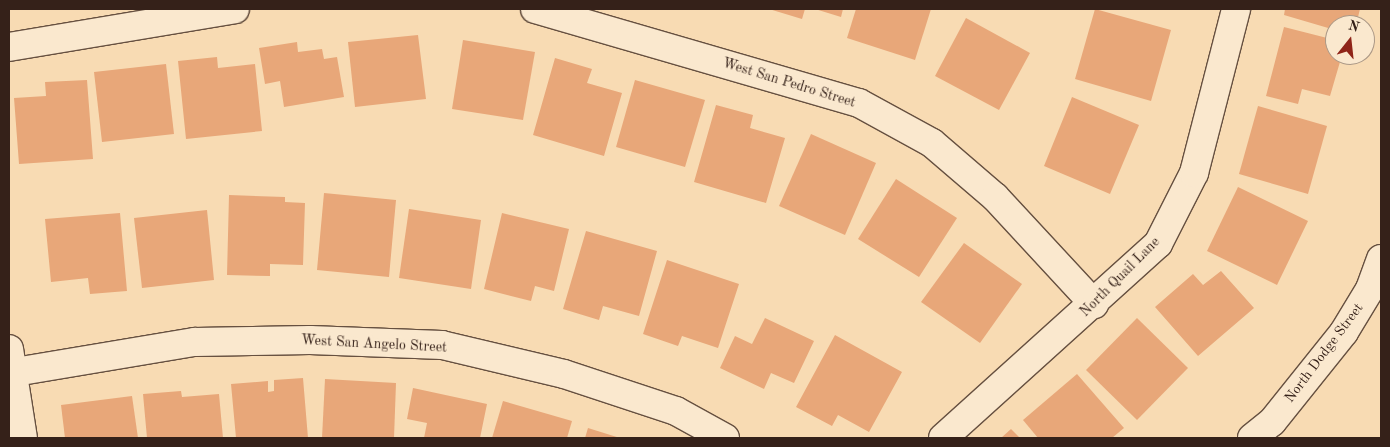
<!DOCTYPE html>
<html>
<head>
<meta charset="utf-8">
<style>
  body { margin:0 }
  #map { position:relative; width:1390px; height:447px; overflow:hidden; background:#f8dbb3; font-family:"Old Standard TT",serif }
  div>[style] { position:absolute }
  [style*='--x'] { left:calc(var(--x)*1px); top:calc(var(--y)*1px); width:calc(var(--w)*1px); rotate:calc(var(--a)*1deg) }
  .building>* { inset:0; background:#e8a779 }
  .roads { filter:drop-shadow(1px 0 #665040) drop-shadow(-1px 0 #665040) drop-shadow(0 1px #665040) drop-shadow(0 -1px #665040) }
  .minor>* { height:28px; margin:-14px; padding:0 14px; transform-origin:14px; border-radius:14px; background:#fae8ce }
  span { translate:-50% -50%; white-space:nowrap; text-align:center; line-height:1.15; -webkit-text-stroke:5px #fae8ce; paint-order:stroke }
  .street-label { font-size:14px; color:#352119 }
  .frame { position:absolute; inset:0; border:10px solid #352119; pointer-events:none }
  .north { position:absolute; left:1325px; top:15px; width:50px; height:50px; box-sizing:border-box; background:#fae8ce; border:1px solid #ab9886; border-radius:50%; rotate:16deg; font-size:14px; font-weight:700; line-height:20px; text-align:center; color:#352119 }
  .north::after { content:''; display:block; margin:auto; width:18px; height:22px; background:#8f2418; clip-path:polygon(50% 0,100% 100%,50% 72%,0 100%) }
</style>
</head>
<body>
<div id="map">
  <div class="building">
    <i style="clip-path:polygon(769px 9px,805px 9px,802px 19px)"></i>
    <i style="clip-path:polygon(815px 9px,843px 9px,841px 17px)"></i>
    <i style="clip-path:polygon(856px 9px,931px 9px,915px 60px,847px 38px)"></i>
    <i style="clip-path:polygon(1095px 9px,1171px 30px,1151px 101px,1075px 79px)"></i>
    <i style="clip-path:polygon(1285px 9px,1360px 9px,1356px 25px,1335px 25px,1335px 30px,1284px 15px)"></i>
    <i style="clip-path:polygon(966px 18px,1030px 53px,999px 110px,935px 76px)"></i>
    <i style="clip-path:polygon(1284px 27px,1335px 40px,1335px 55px,1342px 55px,1330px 96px,1302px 89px,1298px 104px,1266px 96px)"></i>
    <i style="clip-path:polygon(418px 35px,426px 99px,355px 107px,348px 42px)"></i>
    <i style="clip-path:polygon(463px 40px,535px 52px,523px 120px,452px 109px)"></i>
    <i style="clip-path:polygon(297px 42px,298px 52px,322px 49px,324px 59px,337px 57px,344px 97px,284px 107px,280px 81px,265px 84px,259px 48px)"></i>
    <i style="clip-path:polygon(217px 57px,218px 68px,255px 64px,262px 131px,186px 139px,178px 61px)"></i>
    <i style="clip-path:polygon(555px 58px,592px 69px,587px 83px,622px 93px,604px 156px,533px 135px)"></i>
    <i style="clip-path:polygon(166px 64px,174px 134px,102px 142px,94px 72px)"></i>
    <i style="clip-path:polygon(87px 80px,93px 159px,19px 164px,14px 98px,46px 96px,45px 82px)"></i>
    <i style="clip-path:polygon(635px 80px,705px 100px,685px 167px,616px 147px)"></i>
    <i style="clip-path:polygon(1072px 97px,1139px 125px,1110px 194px,1044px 166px)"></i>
    <i style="clip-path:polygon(716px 105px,753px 115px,750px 128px,785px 138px,766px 203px,694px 182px)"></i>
    <i style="clip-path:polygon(1258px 106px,1327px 126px,1308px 194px,1239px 174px)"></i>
    <i style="clip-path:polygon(811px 134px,876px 163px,845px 235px,779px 206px)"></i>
    <i style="clip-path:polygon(896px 179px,957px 218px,919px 277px,858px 239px)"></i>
    <i style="clip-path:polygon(1238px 187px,1308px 221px,1277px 285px,1207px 251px)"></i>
    <i style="clip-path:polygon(324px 193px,396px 200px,389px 277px,317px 270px)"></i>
    <i style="clip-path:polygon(229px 195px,285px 197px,285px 202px,305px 203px,303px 265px,270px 264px,270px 276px,227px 275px)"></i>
    <i style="clip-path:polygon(409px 209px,481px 220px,471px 289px,399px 278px)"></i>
    <i style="clip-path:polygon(207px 210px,214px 280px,142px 288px,134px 218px)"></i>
    <i style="clip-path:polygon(120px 213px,127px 291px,90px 294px,88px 278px,51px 282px,45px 219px)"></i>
    <i style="clip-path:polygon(502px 213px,569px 229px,554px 291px,535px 286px,531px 301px,484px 289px)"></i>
    <i style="clip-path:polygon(586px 231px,657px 251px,639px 316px,603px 306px,599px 320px,563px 309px)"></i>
    <i style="clip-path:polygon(964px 243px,1022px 284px,980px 343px,921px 302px)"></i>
    <i style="clip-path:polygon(667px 260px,739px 284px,718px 348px,682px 336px,678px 346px,643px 334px)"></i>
    <i style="clip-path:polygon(1221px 271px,1254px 308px,1198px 356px,1155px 307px,1193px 274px,1203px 285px)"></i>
    <i style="clip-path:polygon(765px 318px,814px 341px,794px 383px,771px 373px,764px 389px,720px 368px,735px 336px,752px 344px)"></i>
    <i style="clip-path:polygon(1137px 318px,1188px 368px,1137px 420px,1086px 370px)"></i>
    <i style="clip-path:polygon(835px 335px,902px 372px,869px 432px,838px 415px,832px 426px,796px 407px)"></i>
    <i style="clip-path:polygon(1077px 374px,1124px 428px,1112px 438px,1038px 438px,1023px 420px)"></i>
    <i style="clip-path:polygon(303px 378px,308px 438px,236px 438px,231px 384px,268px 381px,268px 392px,274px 391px,274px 380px)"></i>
    <i style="clip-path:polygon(325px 379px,396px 383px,394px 438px,322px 438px)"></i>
    <i style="clip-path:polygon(413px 388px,487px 404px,480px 438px,424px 438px,427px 423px,407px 419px)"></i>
    <i style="clip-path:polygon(181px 391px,182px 397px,219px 394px,223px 438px,147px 438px,143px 394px)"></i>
    <i style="clip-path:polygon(132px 396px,138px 438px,65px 438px,61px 405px)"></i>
    <i style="clip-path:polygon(503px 401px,572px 421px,567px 438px,492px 438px)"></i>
    <i style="clip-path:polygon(588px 428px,620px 438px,585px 438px)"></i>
    <i style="clip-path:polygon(1011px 429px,1020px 438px,1001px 438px)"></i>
  </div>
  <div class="roads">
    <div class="minor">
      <i style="--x:535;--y:9;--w:337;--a:16.2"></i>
      <i style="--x:859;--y:103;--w:83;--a:28.7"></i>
      <i style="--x:932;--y:143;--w:83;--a:40.6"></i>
      <i style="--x:995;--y:197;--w:146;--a:47.2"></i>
      <i style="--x:9;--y:47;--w:229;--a:-9.5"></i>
      <i style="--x:9;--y:349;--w:90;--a:81.1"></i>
      <i style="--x:9;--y:373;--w:189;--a:-9.5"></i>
      <i style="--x:195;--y:342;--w:115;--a:-1"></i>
      <i style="--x:310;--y:340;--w:132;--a:2.2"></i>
      <i style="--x:442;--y:345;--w:125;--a:13.4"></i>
      <i style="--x:564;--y:374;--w:118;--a:18.3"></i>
      <i style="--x:676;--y:411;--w:56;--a:28.9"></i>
      <i style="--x:943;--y:438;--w:290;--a:-42.1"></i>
      <i style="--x:1158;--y:244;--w:80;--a:-63.1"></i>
      <i style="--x:1194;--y:173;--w:169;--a:-75.6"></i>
      <i style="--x:1252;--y:438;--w:26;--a:-39"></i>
      <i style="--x:1272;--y:422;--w:115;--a:-51.3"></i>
      <i style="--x:1344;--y:332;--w:50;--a:-58.8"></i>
      <i style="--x:1370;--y:289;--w:32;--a:-70"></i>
    </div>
  </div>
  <div class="street-label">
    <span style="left:789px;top:83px;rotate:17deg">West San Pedro Street</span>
    <span style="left:1120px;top:277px;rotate:-45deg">North Quail Lane</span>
    <span style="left:374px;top:344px;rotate:3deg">West San Angelo Street</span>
    <span style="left:1324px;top:353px;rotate:-53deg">North Dodge Street</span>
  </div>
  <div class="frame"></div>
  <div class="north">N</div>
</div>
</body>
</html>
